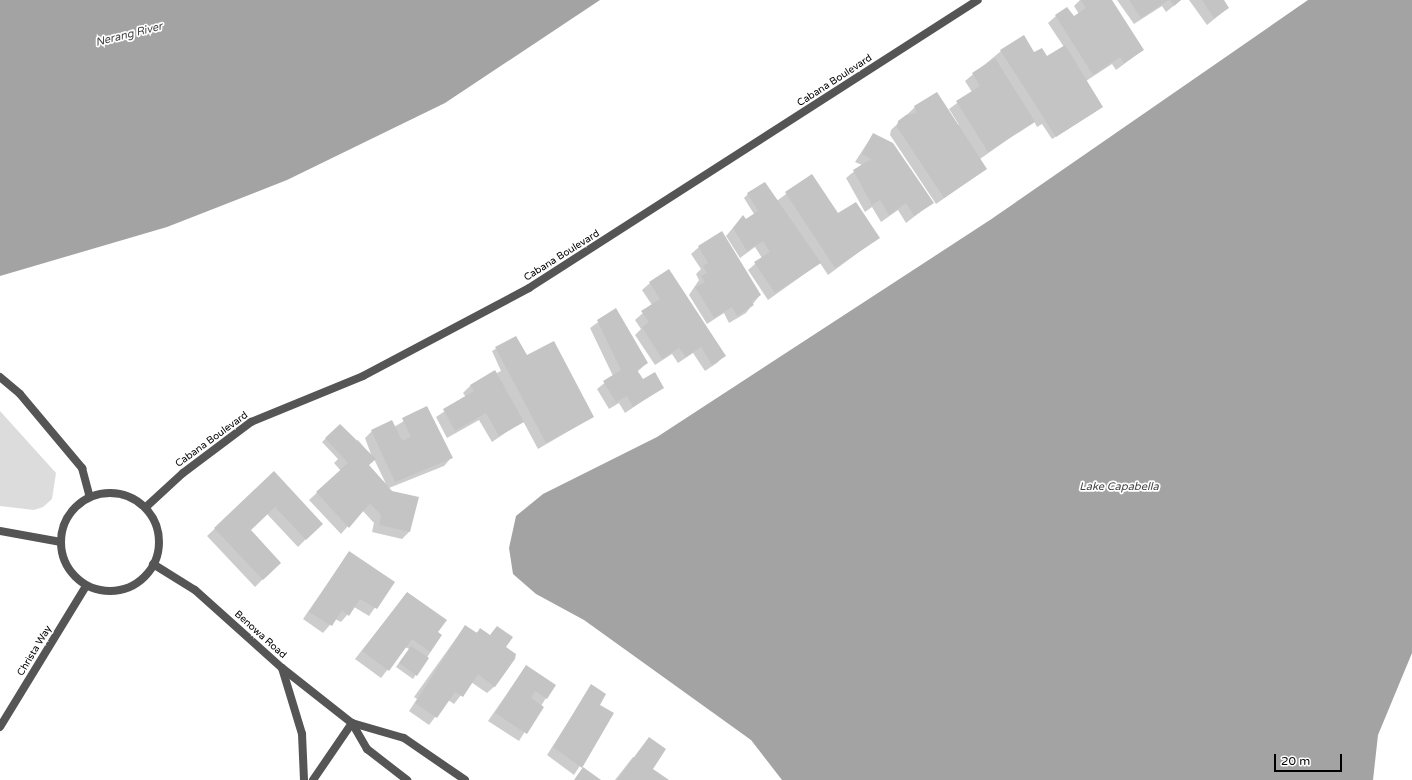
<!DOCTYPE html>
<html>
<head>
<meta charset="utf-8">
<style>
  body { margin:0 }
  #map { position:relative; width:1412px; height:780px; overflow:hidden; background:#fff; font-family:"Varela Round",sans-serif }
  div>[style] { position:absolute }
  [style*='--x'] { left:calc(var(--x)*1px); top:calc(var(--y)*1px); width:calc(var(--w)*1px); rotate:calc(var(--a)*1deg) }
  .green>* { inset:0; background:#dcdcdc }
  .water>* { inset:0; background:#a3a3a3 }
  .shadow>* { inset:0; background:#0003 }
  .building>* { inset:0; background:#c4c4c4 }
  .street>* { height:8px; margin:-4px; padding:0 4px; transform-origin:4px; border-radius:4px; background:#555 }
  .street>.ring { margin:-4px; padding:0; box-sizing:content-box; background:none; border:8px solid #555; border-radius:50% }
  span { translate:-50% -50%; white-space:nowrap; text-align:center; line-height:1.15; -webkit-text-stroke:3.5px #fff; paint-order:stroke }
  .street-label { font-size:10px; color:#000 }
  .water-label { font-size:11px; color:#444; font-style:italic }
  .scale { position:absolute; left:1274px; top:754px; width:68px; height:18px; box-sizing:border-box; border:2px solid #000; border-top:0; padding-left:5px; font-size:12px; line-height:14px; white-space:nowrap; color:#000; -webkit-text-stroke:3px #fff; paint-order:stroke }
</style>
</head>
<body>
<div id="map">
  <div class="green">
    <i style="clip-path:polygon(0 411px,56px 473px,52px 499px,43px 507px,34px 510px,0 506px)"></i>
  </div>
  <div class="water">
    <i style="clip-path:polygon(0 0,600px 0,445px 103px,287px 180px,167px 227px,0 276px)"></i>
    <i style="clip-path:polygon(1308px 0,1412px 0,1412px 653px,1378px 735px,1373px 780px,782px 780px,751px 740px,584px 620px,536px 594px,513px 574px,509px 548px,516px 516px,543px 494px,657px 437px,990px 220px)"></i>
  </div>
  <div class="shadow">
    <i style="clip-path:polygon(1080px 0,1111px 0,1143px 50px,1116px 70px,1112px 64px,1086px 81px,1101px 107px,1098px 110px,1052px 139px,1042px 124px,1037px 127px,1034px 121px,980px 159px,986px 169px,936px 204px,890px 135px,891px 130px,915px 107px,959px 125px,949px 109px,972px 92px,965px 81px,1001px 51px,1046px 57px,1064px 47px,1048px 23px,1056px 16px,1073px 18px,1079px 14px,1074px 6px)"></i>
    <i style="clip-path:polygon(1117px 0,1181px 0,1166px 12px,1162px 6px,1134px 24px)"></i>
    <i style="clip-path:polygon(1189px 0,1223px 0,1228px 8px,1207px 25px)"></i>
    <i style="clip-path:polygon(873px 134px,932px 203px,906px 223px,898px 210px,881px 222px,872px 207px,865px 212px,846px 178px,862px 165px,855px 162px)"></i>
    <i style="clip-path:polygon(812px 175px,838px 215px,878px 238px,828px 275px,820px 263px,768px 300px,748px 270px,762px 258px,755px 247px,740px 258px,726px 236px,743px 216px,745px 220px,754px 214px,744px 198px,748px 194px,778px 200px)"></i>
    <i style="clip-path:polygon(699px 247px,760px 295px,746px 313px,729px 323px,724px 313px,707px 324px,689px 295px,699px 280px,696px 274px,701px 269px,691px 254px)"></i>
    <i style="clip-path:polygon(650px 283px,725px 355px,717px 363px,705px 371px,693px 353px,678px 363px,672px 354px,655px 365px,635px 335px,641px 329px,635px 320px,652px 305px,642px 290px)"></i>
    <i style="clip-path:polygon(615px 310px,647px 363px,637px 372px,643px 381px,663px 387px,625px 413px,619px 403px,609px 409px,597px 389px,613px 376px,590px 328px)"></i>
    <i style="clip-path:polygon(515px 337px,526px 357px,593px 417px,538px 449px,523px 421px,492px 442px,479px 420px,447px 438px,436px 417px,466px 397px,463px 393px,471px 385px,501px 371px,492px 351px)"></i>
    <i style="clip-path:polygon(evenodd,427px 407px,451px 458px,444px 466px,389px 488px,409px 532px,402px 539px,372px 532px,374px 523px,362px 510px,341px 534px,309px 500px,341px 471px,334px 463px,338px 459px,322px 442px,340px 425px,343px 454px,358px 440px,372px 457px,365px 438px,372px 431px,394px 427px,427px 407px,374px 459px,386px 484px,368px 465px,374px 459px)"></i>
    <i style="clip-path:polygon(274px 473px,321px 524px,298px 547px,267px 514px,250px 530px,280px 562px,255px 587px,207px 536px)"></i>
    <i style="clip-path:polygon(349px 552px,393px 582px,369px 616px,354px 607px,341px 622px,335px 619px,323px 633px,303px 619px)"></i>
    <i style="clip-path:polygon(407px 593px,441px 636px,413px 679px,396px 667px,409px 649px,405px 647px,381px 678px,355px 659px)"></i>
    <i style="clip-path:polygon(465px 626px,476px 633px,480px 630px,505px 647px,495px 686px,487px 693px,471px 682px,454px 704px,448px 700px,429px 725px,409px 711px,417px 699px,414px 697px)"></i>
    <i style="clip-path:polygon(526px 666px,546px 698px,519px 741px,488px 721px)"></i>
    <i style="clip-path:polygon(591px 686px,598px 705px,613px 714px,574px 775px,547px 755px)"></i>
    <i style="clip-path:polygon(633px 757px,635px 758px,668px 780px,615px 780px)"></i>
  </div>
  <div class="building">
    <i style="clip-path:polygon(1081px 0,1112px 0,1144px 50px,1124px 63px,1120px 57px,1093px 75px,1055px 15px,1067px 7px,1074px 16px,1086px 8px)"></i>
    <i style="clip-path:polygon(1129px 0,1169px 0,1141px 18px)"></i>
    <i style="clip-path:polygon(1170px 0,1181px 0,1174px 6px)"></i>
    <i style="clip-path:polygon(1202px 0,1224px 0,1229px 8px,1214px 18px)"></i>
    <i style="clip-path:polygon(1024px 35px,1034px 52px,1042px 48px,1047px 56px,1065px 45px,1103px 107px,1056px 137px,1000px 50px)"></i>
    <i style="clip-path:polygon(995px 58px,1035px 122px,988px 152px,956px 101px,980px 86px,972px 73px)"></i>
    <i style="clip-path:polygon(937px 92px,987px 169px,944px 198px,897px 127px,898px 121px,906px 115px,917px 113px,914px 106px)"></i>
    <i style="clip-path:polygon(873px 133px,893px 143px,934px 203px,914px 216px,906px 203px,889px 215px,880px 200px,872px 205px,853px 170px,871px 159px,862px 154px)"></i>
    <i style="clip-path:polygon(812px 174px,838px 213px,856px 202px,880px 238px,835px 268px,785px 192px)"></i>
    <i style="clip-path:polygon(765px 182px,821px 263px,775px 293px,754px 262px,770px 252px,763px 241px,747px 251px,733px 228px,743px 215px,746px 219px,758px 211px,747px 193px)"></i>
    <i style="clip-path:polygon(722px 231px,761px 295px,751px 302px,754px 305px,737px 316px,732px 307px,714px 318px,695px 287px,705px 282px,701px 276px,707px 273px,703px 266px,708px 263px,698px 246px)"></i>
    <i style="clip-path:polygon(669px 269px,726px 356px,712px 365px,701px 347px,686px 357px,679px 348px,662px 359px,642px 327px,649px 322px,641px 311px,660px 299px,649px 282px)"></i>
    <i style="clip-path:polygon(616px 308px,648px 363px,637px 370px,643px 379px,655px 372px,664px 388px,633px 407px,627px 396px,616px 402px,603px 381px,621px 370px,597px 320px)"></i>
    <i style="clip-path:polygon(516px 336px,527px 355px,554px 341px,594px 417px,546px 443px,495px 347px)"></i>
    <i style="clip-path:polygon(495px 370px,524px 422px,499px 436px,486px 413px,455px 431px,443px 409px,474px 391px,470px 385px)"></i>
    <i style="clip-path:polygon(427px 406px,453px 458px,395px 482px,371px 430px,392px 420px,402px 441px,411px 437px,402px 418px)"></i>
    <i style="clip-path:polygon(340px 424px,376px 459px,369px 465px,392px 491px,419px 497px,410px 532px,379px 525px,381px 515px,370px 503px,349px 528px,316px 492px,348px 463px,325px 438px)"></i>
    <i style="clip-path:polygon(274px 471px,323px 524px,306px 540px,275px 507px,251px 530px,281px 563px,263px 580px,214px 528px)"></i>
    <i style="clip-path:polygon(349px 551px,395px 582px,377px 609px,360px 599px,349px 616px,342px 610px,332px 626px,309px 612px)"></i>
    <i style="clip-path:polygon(407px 592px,447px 620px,438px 632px,442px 635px,430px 652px,412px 639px,389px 671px,362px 651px)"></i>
    <i style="clip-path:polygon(465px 625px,477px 633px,480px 628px,490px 635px,497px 626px,513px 637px,506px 647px,516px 654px,515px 659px,495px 687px,478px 674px,463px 697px,455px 692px,437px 718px,415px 703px)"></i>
    <i style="clip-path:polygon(411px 646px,429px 658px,417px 676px,399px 663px)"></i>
    <i style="clip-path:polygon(526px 665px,556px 685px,547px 699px,535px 691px,531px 698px,544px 707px,527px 734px,495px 713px)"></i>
    <i style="clip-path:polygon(591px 684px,606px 694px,600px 705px,614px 713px,582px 768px,553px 747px)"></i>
    <i style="clip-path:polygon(649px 737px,666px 749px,653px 769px,669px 780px,617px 780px)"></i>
    <i style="clip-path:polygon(583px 767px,601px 780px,574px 780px)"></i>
  </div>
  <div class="street">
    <i style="--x:0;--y:377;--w:26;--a:40"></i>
    <i style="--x:20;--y:394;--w:97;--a:50"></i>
    <i style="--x:82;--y:468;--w:30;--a:75"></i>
    <i class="ring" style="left:61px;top:493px;width:90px;height:90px"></i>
    <i style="--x:146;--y:507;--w:50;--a:-42.6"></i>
    <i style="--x:183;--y:473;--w:85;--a:-36.9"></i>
    <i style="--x:251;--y:422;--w:121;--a:-22.3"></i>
    <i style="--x:363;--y:376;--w:188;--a:-27.9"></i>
    <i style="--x:529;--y:288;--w:533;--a:-32.68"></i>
    <i style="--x:0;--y:531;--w:62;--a:10.2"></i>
    <i style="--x:153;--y:564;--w:49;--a:31.8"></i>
    <i style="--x:195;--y:590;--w:117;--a:41.9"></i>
    <i style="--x:282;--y:668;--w:89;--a:38.2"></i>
    <i style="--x:352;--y:723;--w:54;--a:16.1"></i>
    <i style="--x:404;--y:738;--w:74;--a:34.5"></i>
    <i style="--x:282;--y:668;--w:69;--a:73.1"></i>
    <i style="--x:302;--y:734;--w:46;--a:87.5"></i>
    <i style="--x:352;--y:723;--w:30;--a:60"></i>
    <i style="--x:367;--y:749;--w:51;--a:37.8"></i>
    <i style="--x:0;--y:727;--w:165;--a:-58.6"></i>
    <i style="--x:313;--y:780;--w:69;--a:-55.6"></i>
  </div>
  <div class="street-label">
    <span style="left:835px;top:81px;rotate:-33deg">Cabana Boulevard</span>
    <span style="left:562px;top:256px;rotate:-32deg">Cabana Boulevard</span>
    <span style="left:212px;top:440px;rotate:-36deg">Cabana Boulevard</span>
    <span style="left:260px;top:635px;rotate:42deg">Benowa Road</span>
    <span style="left:35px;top:651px;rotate:-59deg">Christa Way</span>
  </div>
  <div class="water-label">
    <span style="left:129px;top:35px;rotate:-14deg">Nerang River</span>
    <span style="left:1119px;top:487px">Lake Capabella</span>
  </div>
  <div class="scale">20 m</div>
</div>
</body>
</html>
